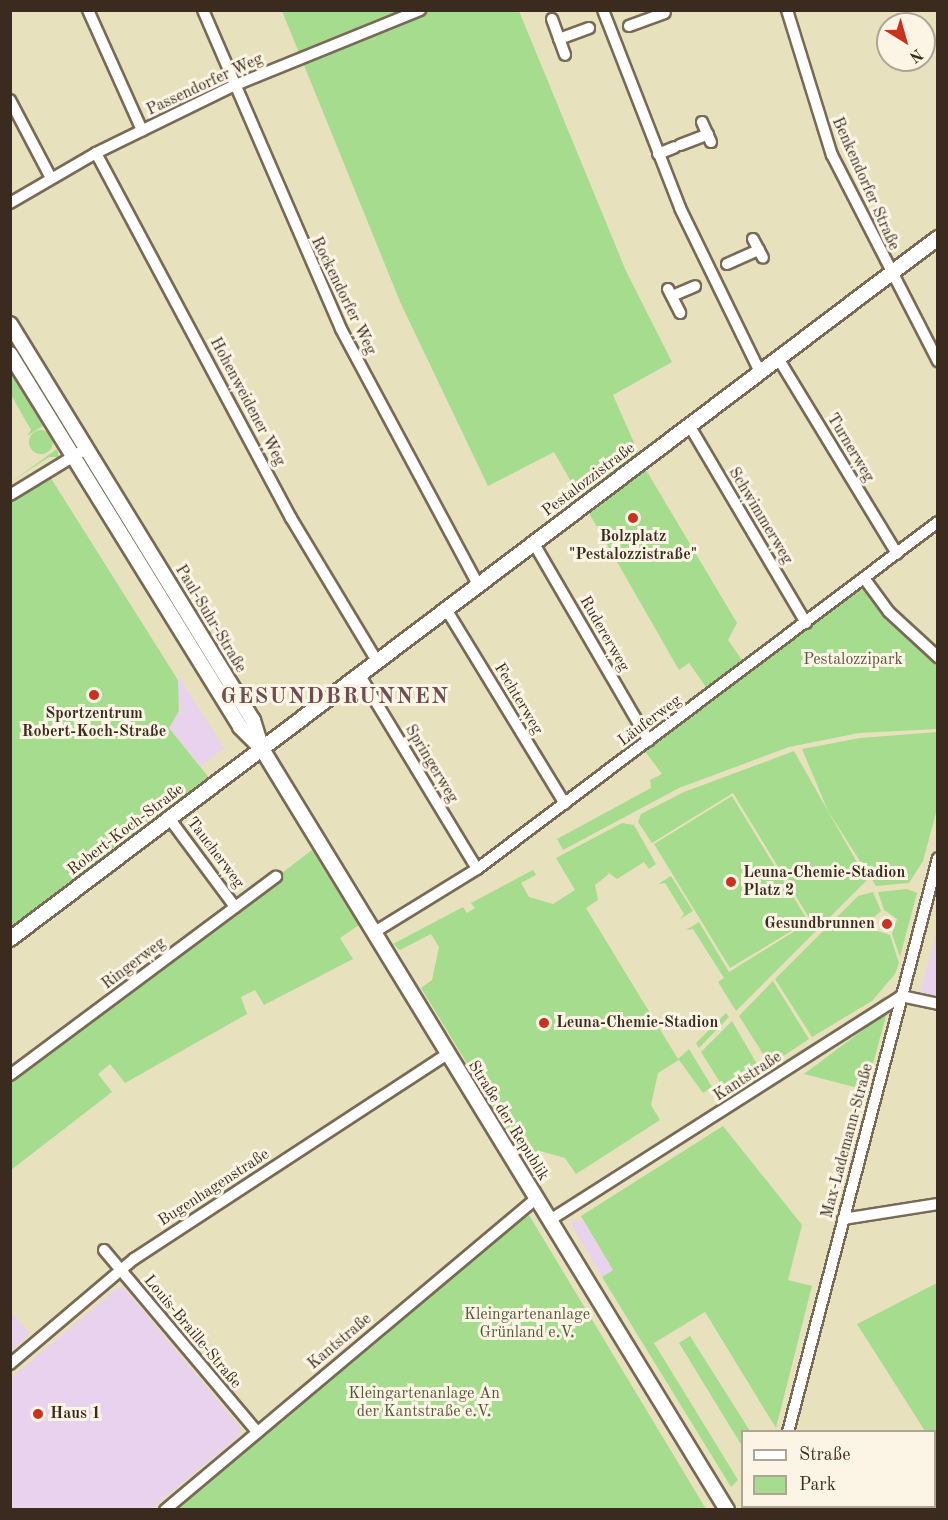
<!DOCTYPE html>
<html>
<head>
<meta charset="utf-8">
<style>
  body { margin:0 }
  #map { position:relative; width:948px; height:1520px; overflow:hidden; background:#e8e1be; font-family:"Old Standard TT",serif }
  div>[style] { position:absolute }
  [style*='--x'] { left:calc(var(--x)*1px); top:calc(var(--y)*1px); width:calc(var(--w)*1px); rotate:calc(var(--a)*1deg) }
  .built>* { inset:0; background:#e9d2ed }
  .green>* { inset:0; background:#a6dc8d }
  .round { border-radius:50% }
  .roads { filter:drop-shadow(2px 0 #786a56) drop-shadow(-2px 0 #786a56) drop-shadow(0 2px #786a56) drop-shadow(0 -2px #786a56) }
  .minor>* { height:10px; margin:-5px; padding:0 5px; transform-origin:5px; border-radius:5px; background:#fff }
  .tertiary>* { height:14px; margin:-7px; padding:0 7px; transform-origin:7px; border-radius:7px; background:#fff }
  .dots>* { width:16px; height:16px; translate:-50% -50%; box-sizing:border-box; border:3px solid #fcf5e5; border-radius:50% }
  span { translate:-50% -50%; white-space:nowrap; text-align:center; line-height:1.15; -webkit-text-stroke:6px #fcf5e5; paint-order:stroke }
  .street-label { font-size:16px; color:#3b2a1e }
  .poi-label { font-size:16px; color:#3b2a1e; font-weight:700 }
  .left { translate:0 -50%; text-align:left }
  .right { translate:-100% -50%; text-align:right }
  .park-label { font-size:16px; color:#56563a }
  .district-label { font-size:22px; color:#6e4d53; font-weight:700; letter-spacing:1.5px }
  .frame { position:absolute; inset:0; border:12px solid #3b2a1e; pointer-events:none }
  .legend { position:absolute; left:741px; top:1430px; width:195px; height:78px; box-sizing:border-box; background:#fcf5e5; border:2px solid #afa495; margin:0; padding:8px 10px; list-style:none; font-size:18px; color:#3b2a1e }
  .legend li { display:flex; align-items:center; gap:12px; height:30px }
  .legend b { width:30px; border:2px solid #afa495 }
  .north { position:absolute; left:876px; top:12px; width:60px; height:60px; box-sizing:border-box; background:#fcf5e5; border:2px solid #afa495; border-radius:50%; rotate:143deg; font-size:16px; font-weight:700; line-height:24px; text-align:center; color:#3b2a1e }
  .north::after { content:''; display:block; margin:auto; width:21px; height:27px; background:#c8321e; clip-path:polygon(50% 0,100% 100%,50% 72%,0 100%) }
</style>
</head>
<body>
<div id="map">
  <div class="built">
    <i style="clip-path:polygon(178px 675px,224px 748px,201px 766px,169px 728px,179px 711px)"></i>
    <i style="clip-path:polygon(937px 928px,938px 998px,937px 998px,920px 994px)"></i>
    <i style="clip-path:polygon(583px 1220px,613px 1270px,602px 1277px,570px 1222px)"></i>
    <i style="clip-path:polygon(117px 1288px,124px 1288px,241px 1428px,240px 1435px,151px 1509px,11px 1509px,11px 1378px)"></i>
    <i style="clip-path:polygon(11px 1311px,30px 1334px,11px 1351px,10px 1351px)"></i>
  </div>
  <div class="green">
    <i style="clip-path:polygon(282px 11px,519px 11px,626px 271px,672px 362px,613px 395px,646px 470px,737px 623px,728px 640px,747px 667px,864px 578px,937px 657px,937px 729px,859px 733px,789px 747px,679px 788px,563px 850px,557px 839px,651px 788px,650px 780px,662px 774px,641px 746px,711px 694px,689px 663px,679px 670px,554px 452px,488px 486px,401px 304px)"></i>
    <i style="clip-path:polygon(11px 373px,43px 426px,27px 436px,31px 430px,11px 395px)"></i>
    <i class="round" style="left:29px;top:430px;width:24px;height:24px"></i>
    <i style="clip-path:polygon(57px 449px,59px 457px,49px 457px,11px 482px)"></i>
    <i style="clip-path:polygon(47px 472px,178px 680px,179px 711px,169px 728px,210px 779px,11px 931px,11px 495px)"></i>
    <i style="clip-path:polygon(937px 732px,937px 809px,923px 861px,909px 883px,876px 886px,828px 811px,802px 749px,860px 738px)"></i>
    <i style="clip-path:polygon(794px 751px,867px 880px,736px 1011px,718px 982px,724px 978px,693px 929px,686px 930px,699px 922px,729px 972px,811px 921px,733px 793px,652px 843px,638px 822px,641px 814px,684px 792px)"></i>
    <i style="clip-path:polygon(732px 796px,808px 921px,730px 968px,654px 844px)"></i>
    <i style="clip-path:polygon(622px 823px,634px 825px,656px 864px,649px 869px,644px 862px,617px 879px,606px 871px,609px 874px,595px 885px,598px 900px,586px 908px,678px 1059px,689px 1049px,712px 1087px,703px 1093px,679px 1060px,666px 1068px,658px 1073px,651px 1105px,660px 1120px,576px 1174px,565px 1158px,540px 1151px,526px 1160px,421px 988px,432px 980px,439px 947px,431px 934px,400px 950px,393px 944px,463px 907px,467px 913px,475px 908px,471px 903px,533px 870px,536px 875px,521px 883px,529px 897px,553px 904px,575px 890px,556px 858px)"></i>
    <i style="clip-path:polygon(312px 850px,359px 925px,340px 938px,353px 959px,264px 1005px,255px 990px,241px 997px,247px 1014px,125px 1083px,110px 1064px,98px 1074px,112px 1092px,11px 1170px,11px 1079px)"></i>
    <i style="clip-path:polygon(671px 876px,693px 911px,680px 919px,684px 914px,665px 883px,658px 884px)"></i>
    <i style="clip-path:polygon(907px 889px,917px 893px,900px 957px,892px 934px,897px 919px,884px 910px,878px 892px)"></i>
    <i style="clip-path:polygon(873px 892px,881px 911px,874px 917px,877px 931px,890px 935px,899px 963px,895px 974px,872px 1001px,812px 1037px,775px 979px,858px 896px)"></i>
    <i style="clip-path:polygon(773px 981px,809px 1039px,770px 1065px,739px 1016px)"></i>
    <i style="clip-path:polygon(885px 996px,883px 1003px,774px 1067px,868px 1009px)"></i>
    <i style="clip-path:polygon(887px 1012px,866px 1090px,804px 1074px)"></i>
    <i style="clip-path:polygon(726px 1013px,729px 1017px,699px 1048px,696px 1043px)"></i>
    <i style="clip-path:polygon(732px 1021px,761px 1071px,726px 1092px,701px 1052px)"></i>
    <i style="clip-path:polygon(723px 1126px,802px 1225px,788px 1280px,812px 1286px,776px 1428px,705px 1312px,654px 1343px,738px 1480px,731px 1487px,602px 1277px,613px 1270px,581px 1216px)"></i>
    <i style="clip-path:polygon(529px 1215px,706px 1509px,171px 1510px,523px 1217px)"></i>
    <i style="clip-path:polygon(937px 1283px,938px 1450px,937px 1451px,934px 1432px,925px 1431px,857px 1324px)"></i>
    <i style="clip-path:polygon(690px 1336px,750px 1431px,742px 1432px,742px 1446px,679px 1343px)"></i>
    <i style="clip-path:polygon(937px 1468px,937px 1509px,864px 1509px,934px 1506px)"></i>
  </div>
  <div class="roads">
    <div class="minor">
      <i style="--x:88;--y:10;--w:132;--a:65.8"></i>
      <i style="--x:203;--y:10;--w:348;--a:66.6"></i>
      <i style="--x:341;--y:329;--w:289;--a:61.8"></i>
      <i style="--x:603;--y:10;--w:212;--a:68.7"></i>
      <i style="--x:680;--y:208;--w:182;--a:64"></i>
      <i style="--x:787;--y:10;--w:152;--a:72.8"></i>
      <i style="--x:832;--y:155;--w:232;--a:62.8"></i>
      <i style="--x:552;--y:19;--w:38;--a:70"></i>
      <i style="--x:629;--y:26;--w:38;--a:-20"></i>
      <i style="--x:559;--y:39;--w:32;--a:-20"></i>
      <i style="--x:10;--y:100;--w:88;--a:62.3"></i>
      <i style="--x:702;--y:122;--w:22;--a:66"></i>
      <i style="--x:680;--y:145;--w:30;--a:-21"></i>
      <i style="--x:96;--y:153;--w:414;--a:61.9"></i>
      <i style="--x:291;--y:518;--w:167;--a:59"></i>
      <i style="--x:658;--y:154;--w:18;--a:-22"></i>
      <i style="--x:10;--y:203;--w:99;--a:-30.2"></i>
      <i style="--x:96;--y:153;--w:153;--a:-26.1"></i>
      <i style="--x:233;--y:86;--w:202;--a:-22.1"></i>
      <i style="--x:753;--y:239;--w:21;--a:62"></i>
      <i style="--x:727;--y:264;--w:35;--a:-24"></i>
      <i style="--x:668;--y:289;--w:27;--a:63"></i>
      <i style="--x:672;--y:296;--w:25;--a:-23"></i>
      <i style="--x:778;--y:358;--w:229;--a:58.7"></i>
      <i style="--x:689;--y:425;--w:230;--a:59.4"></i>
      <i style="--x:10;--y:495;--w:90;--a:-31.4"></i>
      <i style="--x:533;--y:542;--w:230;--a:59.8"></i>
      <i style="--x:864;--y:578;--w:42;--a:53.7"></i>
      <i style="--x:889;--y:612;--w:67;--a:42.6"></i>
      <i style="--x:446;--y:609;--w:228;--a:58.6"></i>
      <i style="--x:359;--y:674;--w:228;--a:58.8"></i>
      <i style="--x:169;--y:818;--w:111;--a:53.4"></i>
      <i style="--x:373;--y:933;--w:122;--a:-31.6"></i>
      <i style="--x:477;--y:869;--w:577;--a:-36.97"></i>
      <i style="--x:10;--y:1075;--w:332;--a:-36.7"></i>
      <i style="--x:843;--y:1219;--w:96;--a:-9"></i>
      <i style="--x:550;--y:1220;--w:416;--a:-32.5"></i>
      <i style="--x:901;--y:996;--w:38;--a:12"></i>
      <i style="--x:104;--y:1250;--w:238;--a:49.9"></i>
      <i style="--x:10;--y:1364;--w:162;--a:-40.3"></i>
      <i style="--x:134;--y:1259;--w:374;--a:-33.2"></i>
      <i style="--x:788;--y:1432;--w:593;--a:-75.35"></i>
      <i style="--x:165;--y:1510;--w:484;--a:-40"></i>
      <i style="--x:767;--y:1510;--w:4;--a:-76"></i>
    </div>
    <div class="tertiary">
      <i style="--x:10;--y:324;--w:465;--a:58.5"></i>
      <i style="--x:253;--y:720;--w:28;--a:73"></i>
      <i style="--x:10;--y:354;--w:438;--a:58.3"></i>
      <i style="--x:240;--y:727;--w:31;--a:45"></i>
      <i style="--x:262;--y:749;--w:892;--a:58.57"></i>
      <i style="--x:10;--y:939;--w:1163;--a:-37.07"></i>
    </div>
  </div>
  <div class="dots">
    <i style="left:633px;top:518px;background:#c8321e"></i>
    <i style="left:94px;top:695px;background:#c8321e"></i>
    <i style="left:731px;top:882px;background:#c8321e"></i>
    <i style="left:887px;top:924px;background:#c8321e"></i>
    <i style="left:544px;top:1023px;background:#c8321e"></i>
    <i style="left:38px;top:1414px;background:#c8321e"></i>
  </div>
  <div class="street-label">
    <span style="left:205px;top:85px;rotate:-25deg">Passendorfer Weg</span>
    <span style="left:865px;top:184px;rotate:66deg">Benkendorfer Straße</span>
    <span style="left:343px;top:296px;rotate:64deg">Rockendorfer Weg</span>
    <span style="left:247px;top:402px;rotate:62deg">Hohenweidener Weg</span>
    <span style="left:850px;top:448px;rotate:59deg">Turnerweg</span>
    <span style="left:589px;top:480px;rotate:-37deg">Pestalozzistraße</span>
    <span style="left:760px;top:516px;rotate:59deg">Schwimmerweg</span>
    <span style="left:210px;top:619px;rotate:59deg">Paul-Suhr-Straße</span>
    <span style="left:604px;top:634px;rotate:60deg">Rudererweg</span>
    <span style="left:518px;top:699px;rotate:59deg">Fechterweg</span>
    <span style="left:650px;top:721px;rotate:-37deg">Läuferweg</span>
    <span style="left:431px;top:764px;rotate:59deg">Springerweg</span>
    <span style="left:126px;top:830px;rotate:-37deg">Robert-Koch-Straße</span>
    <span style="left:215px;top:853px;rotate:53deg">Taucherweg</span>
    <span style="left:134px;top:964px;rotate:-37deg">Ringerweg</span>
    <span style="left:748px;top:1077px;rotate:-33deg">Kantstraße</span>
    <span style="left:508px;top:1121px;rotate:58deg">Straße der Republik</span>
    <span style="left:848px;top:1141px;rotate:-75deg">Max-Lademann-Straße</span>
    <span style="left:214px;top:1188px;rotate:-33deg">Bugenhagenstraße</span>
    <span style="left:192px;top:1332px;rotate:50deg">Louis-Braille-Straße</span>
    <span style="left:340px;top:1342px;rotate:-40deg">Kantstraße</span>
  </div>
  <div class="poi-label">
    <span style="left:633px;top:546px">Bolzplatz<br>"Pestalozzistraße"</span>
    <span style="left:94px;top:723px">Sportzentrum<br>Robert-Koch-Straße</span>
    <span class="left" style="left:743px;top:882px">Leuna-Chemie-Stadion<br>Platz 2</span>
    <span class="right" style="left:875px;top:924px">Gesundbrunnen</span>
    <span class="left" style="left:556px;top:1023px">Leuna-Chemie-Stadion</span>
    <span class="left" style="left:50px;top:1414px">Haus 1</span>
  </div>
  <div class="park-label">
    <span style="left:853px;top:660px">Pestalozzipark</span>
    <span style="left:527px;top:1324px">Kleingartenanlage<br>Grünland e.V.</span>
    <span style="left:424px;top:1403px">Kleingartenanlage An<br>der Kantstraße e.V.</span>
  </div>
  <div class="district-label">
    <span style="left:335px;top:698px">GESUNDBRUNNEN</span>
  </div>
  <div class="frame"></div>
  <ul class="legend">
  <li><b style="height:8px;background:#fff"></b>Straße</li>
  <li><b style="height:16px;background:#a6dc8d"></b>Park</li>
  </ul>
  <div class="north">N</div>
</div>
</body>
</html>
